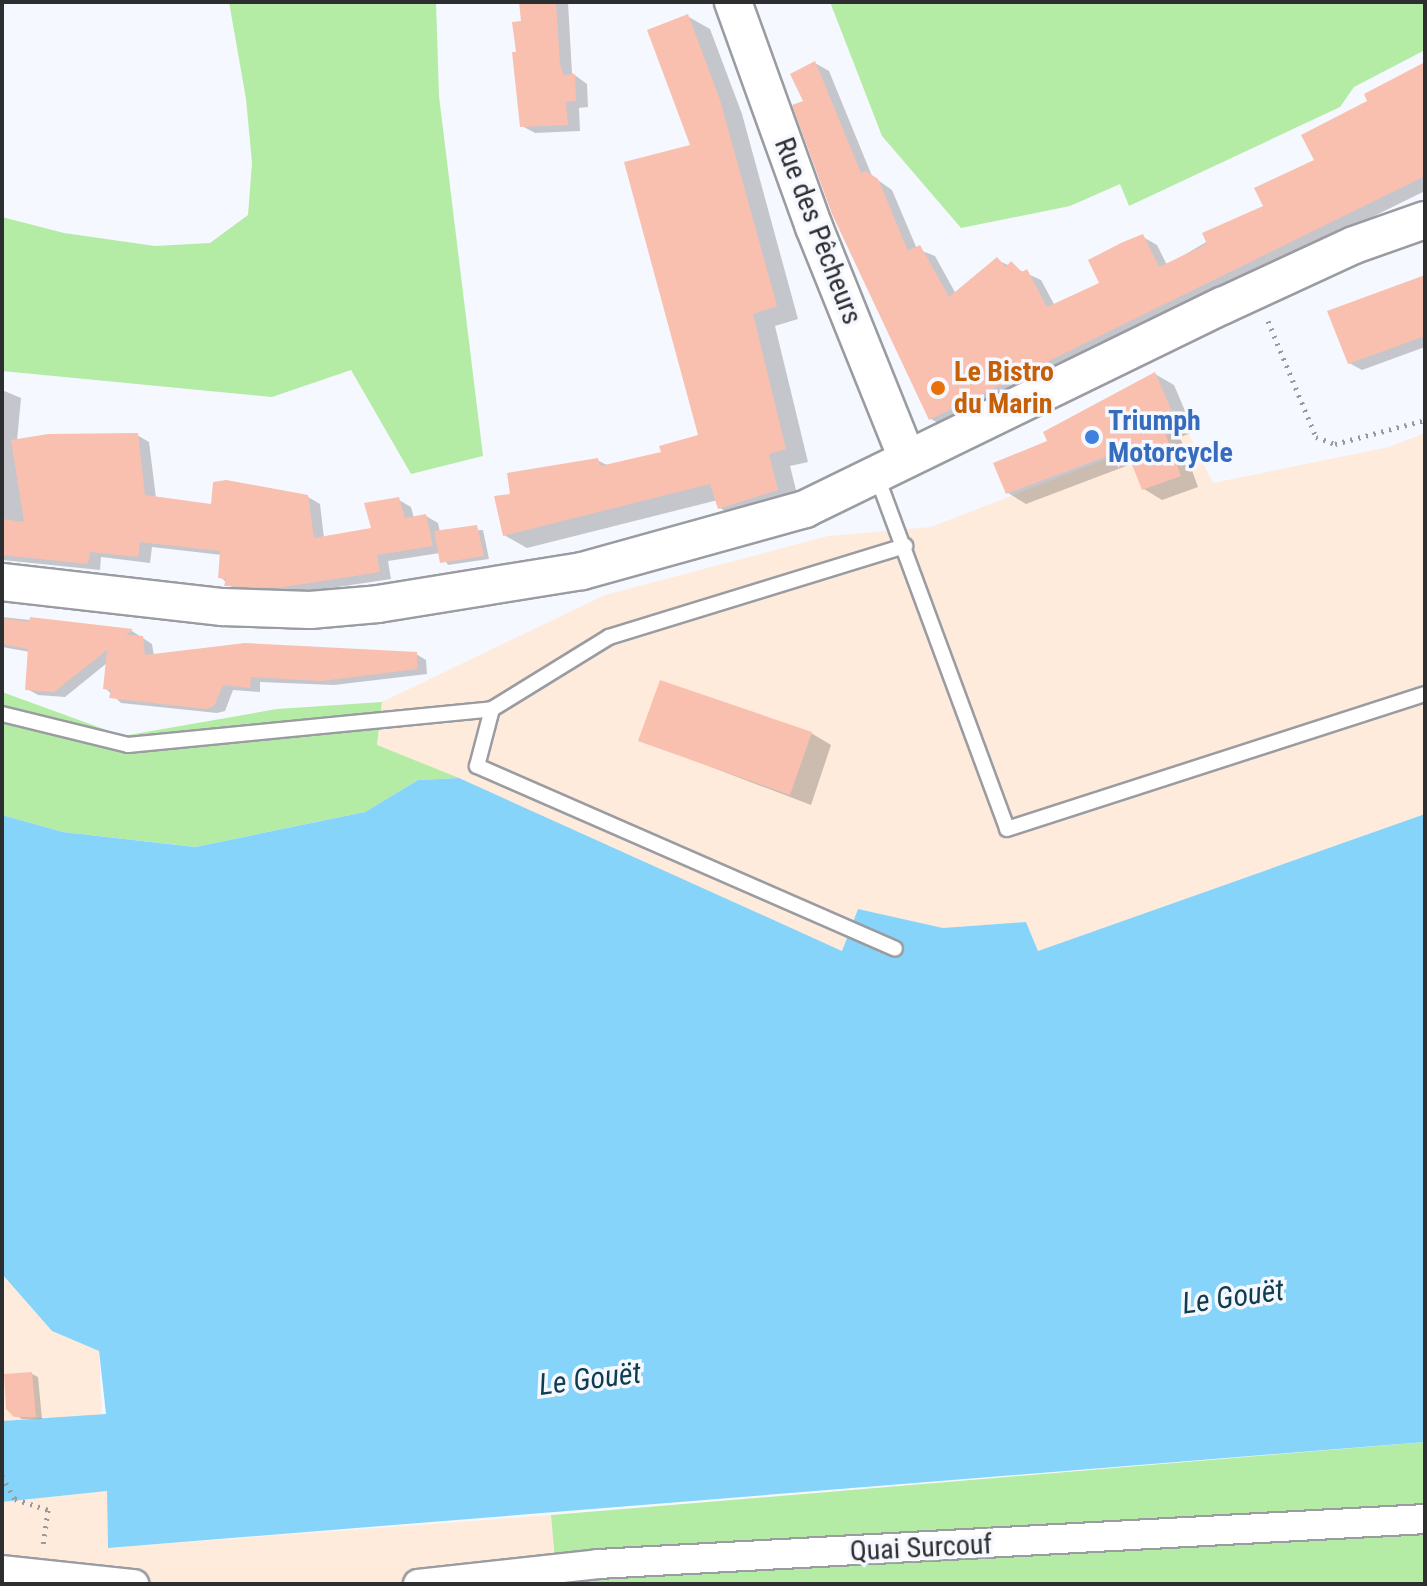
<!DOCTYPE html>
<html>
<head>
<meta charset="utf-8">
<style>
  body { margin:0 }
  #map { position:relative; width:1427px; height:1586px; overflow:hidden; background:#f6f8ff; font-family:"Roboto Condensed",sans-serif }
  div>[style] { position:absolute }
  [style*='--x'] { left:calc(var(--x)*1px); top:calc(var(--y)*1px); width:calc(var(--w)*1px); rotate:calc(var(--a)*1deg) }
  .industrial>* { inset:0; background:#feebdb }
  .green>* { inset:0; background:#b4eca6 }
  .water>* { inset:0; background:#87d4fa }
  .shadow>* { inset:0; background:#0003 }
  .building>* { inset:0; background:#f9c0b0 }
  .path>* { height:5px; margin-top:-2.5px; transform-origin:0; background:repeating-linear-gradient(90deg,#97999e 0 2px,transparent 0 8px) }
  .roads { filter:drop-shadow(2px 0 #9a9ca2) drop-shadow(-2px 0 #9a9ca2) drop-shadow(0 2px #9a9ca2) drop-shadow(0 -2px #9a9ca2) }
  .service>* { height:14px; margin:-7px; padding:0 7px; transform-origin:7px; border-radius:7px; background:#fff }
  .minor>* { height:28px; margin:-14px; padding:0 14px; transform-origin:14px; border-radius:14px; background:#fff }
  .tertiary>* { height:36px; margin:-18px; padding:0 18px; transform-origin:18px; border-radius:18px; background:#fff }
  .dots>* { width:22px; height:22px; translate:-50% -50%; box-sizing:border-box; border:4px solid #f6f8ff; border-radius:50% }
  span { translate:-50% -50%; white-space:nowrap; text-align:center; line-height:1.15; -webkit-text-stroke:7px #f6f8ff; paint-order:stroke }
  .street-label { font-size:28px; color:#2d2e30 }
  .food-label { font-size:28px; color:#c56008; font-weight:700 }
  .left { translate:0 -50%; text-align:left }
  .shop-label { font-size:28px; color:#366cbe; font-weight:700 }
  .water-label { font-size:30px; color:#0f3c50; font-style:italic }
  .frame { position:absolute; inset:0; border:4px solid #2d2e30; pointer-events:none }
</style>
</head>
<body>
<div id="map">
  <div class="industrial">
    <i style="clip-path:polygon(1186px 428px,1213px 483px,1389px 447px,1425px 433px,1425px 814px,1038px 951px,1026px 922px,943px 928px,858px 909px,842px 951px,377px 745px,382px 702px,605px 595px,828px 536px,931px 527px)"></i>
    <i style="clip-path:polygon(2px 1274px,52px 1331px,99px 1351px,102px 1417px,2px 1421px)"></i>
    <i style="clip-path:polygon(107px 1491px,108px 1548px,551px 1515px,557px 1584px,2px 1584px,2px 1502px)"></i>
  </div>
  <div class="green">
    <i style="clip-path:polygon(229px 2px,436px 2px,439px 96px,483px 456px,411px 474px,351px 370px,272px 397px,2px 371px,2px 217px,64px 233px,155px 246px,210px 243px,248px 215px,252px 163px,246px 99px)"></i>
    <i style="clip-path:polygon(830px 2px,1425px 2px,1425px 50px,1354px 87px,1340px 107px,1129px 206px,1120px 184px,1070px 206px,961px 228px,882px 136px)"></i>
    <i style="clip-path:polygon(2px 692px,123px 736px,277px 709px,382px 702px,377px 745px,459px 778px,418px 780px,365px 812px,195px 847px,63px 832px,2px 815px)"></i>
    <i style="clip-path:polygon(1425px 1442px,1425px 1584px,557px 1584px,551px 1515px)"></i>
  </div>
  <div class="water">
    <i style="clip-path:polygon(459px 778px,842px 951px,858px 909px,943px 928px,1026px 922px,1038px 951px,1425px 814px,1425px 1442px,108px 1548px,107px 1491px,2px 1502px,2px 1421px,106px 1414px,99px 1351px,52px 1331px,2px 1274px,2px 815px,63px 832px,195px 847px,365px 812px,418px 780px)"></i>
  </div>
  <div class="shadow">
    <i style="clip-path:polygon(521px 2px,568px 2px,572px 73px,587px 84px,588px 107px,579px 108px,580px 131px,535px 133px,522px 126px)"></i>
    <i style="clip-path:polygon(687px 16px,710px 29px,742px 114px,798px 319px,775px 326px,808px 462px,790px 466px,799px 502px,742px 521px,720px 508px,718px 500px,527px 548px,504px 535px,513px 495px,597px 460px,609px 466px,663px 454px,700px 436px)"></i>
    <i style="clip-path:polygon(815px 63px,829px 71px,872px 176px,892px 190px,917px 249px,935px 256px,956px 294px,997px 260px,1041px 280px,1055px 306px,1102px 284px,1143px 237px,1157px 245px,1167px 265px,1266px 207px,1317px 161px,1425px 101px,1425px 191px,945px 427px,931px 419px,806px 102px)"></i>
    <i style="clip-path:polygon(1425px 278px,1425px 347px,1362px 370px,1349px 363px)"></i>
    <i style="clip-path:polygon(1155px 374px,1174px 385px,1194px 432px,1180px 437px,1198px 487px,1162px 500px,1144px 489px,1134px 463px,1026px 504px,1008px 493px,1049px 442px)"></i>
    <i style="clip-path:polygon(2px 390px,21px 398px,17px 441px,137px 435px,149px 442px,156px 498px,213px 507px,308px 497px,320px 504px,324px 538px,374px 529px,399px 500px,411px 507px,414px 518px,426px 516px,438px 523px,440px 532px,483px 530px,489px 559px,448px 565px,440px 553px,388px 561px,391px 579px,291px 594px,238px 592px,220px 577px,222px 555px,152px 547px,150px 563px,101px 557px,100px 570px,2px 560px)"></i>
    <i style="clip-path:polygon(2px 617px,132px 631px,152px 644px,154px 656px,416px 654px,426px 660px,427px 674px,334px 685px,260px 682px,260px 692px,233px 690px,225px 711px,217px 713px,121px 703px,105px 688px,107px 663px,65px 697px,38px 695px,27px 689px,30px 652px,2px 647px)"></i>
    <i style="clip-path:polygon(811px 733px,831px 745px,811px 805px,640px 740px)"></i>
    <i style="clip-path:polygon(32px 1374px,38px 1377px,42px 1419px,22px 1419px,15px 1415px)"></i>
  </div>
  <div class="building">
    <i style="clip-path:polygon(519px 2px,556px 2px,560px 64px,564px 75px,575px 74px,576px 101px,566px 102px,568px 125px,520px 127px,512px 52px,516px 52px,512px 22px,521px 21px)"></i>
    <i style="clip-path:polygon(688px 14px,720px 100px,777px 306px,753px 314px,786px 449px,769px 454px,778px 490px,718px 509px,710px 484px,503px 536px,494px 496px,510px 494px,507px 473px,598px 458px,600px 466px,661px 452px,659px 446px,698px 435px,624px 162px,690px 145px,647px 30px)"></i>
    <i style="clip-path:polygon(815px 61px,861px 173px,866px 171px,878px 179px,908px 251px,920px 245px,949px 297px,997px 257px,1006px 267px,1011px 261px,1022px 272px,1027px 269px,1047px 307px,1099px 283px,1088px 260px,1123px 242px,1143px 234px,1159px 267px,1207px 244px,1202px 233px,1263px 206px,1254px 188px,1314px 160px,1301px 135px,1367px 101px,1364px 94px,1425px 62px,1425px 176px,929px 420px,832px 214px,792px 105px,803px 101px,790px 74px)"></i>
    <i style="clip-path:polygon(1425px 275px,1425px 336px,1348px 364px,1327px 311px)"></i>
    <i style="clip-path:polygon(1155px 372px,1176px 421px,1163px 427px,1181px 476px,1142px 490px,1126px 449px,1006px 494px,993px 463px,1047px 441px,1043px 432px)"></i>
    <i style="clip-path:polygon(138px 433px,145px 495px,211px 504px,213px 482px,226px 480px,308px 495px,314px 538px,371px 528px,364px 503px,399px 497px,405px 518px,426px 514px,433px 546px,377px 555px,380px 572px,278px 588px,224px 586px,226px 579px,218px 578px,220px 551px,140px 542px,138px 557px,90px 552px,88px 564px,2px 555px,2px 519px,24px 522px,11px 440px,48px 434px)"></i>
    <i style="clip-path:polygon(477px 525px,484px 556px,440px 563px,434px 531px)"></i>
    <i style="clip-path:polygon(30px 617px,133px 629px,126px 635px,143px 636px,145px 655px,245px 643px,417px 652px,417px 669px,322px 681px,251px 677px,250px 688px,223px 685px,214px 706px,206px 709px,109px 698px,111px 690px,103px 689px,107px 650px,54px 692px,25px 690px,28px 649px,2px 644px,2px 618px,29px 622px)"></i>
    <i style="clip-path:polygon(660px 680px,812px 732px,790px 795px,638px 741px)"></i>
    <i style="clip-path:polygon(32px 1372px,36px 1417px,14px 1417px,6px 1409px,4px 1374px)"></i>
  </div>
  <div class="path">
    <i style="--x:1268;--y:321;--w:126;--a:67.5"></i>
    <i style="--x:1316;--y:437;--w:20;--a:20"></i>
    <i style="--x:1335;--y:444;--w:93;--a:-14.9"></i>
    <i style="--x:2;--y:1421;--w:1;--a:90"></i>
    <i style="--x:2;--y:1476;--w:26;--a:61"></i>
    <i style="--x:15;--y:1499;--w:35;--a:18"></i>
    <i style="--x:48;--y:1510;--w:34;--a:98"></i>
  </div>
  <div class="roads">
    <div class="service">
      <i style="--x:876;--y:474;--w:378;--a:69.7"></i>
      <i style="--x:1007;--y:829;--w:439;--a:-17.9"></i>
      <i style="--x:492;--y:709;--w:59;--a:104.7"></i>
      <i style="--x:477;--y:766;--w:456;--a:23.6"></i>
      <i style="--x:2;--y:714;--w:130;--a:13.8"></i>
      <i style="--x:128;--y:745;--w:366;--a:-5.6"></i>
      <i style="--x:492;--y:709;--w:137;--a:-31.6"></i>
      <i style="--x:609;--y:637;--w:310;--a:-17.1"></i>
    </div>
    <div class="minor">
      <i style="--x:2;--y:1570;--w:133;--a:6.1"></i>
      <i style="--x:418;--y:1584;--w:181;--a:-6.3"></i>
      <i style="--x:598;--y:1564;--w:828;--a:-3.11"></i>
    </div>
    <div class="tertiary">
      <i style="--x:733;--y:2;--w:239;--a:70.2"></i>
      <i style="--x:814;--y:227;--w:249;--a:68.1"></i>
      <i style="--x:2;--y:582;--w:222;--a:6.5"></i>
      <i style="--x:223;--y:607;--w:87;--a:2"></i>
      <i style="--x:310;--y:610;--w:68;--a:-5"></i>
      <i style="--x:378;--y:604;--w:207;--a:-9.2"></i>
      <i style="--x:582;--y:571;--w:231;--a:-15.5"></i>
      <i style="--x:805;--y:509;--w:464;--a:-26"></i>
      <i style="--x:1222;--y:306;--w:145;--a:-24.8"></i>
      <i style="--x:1354;--y:245;--w:75;--a:-19.4"></i>
    </div>
  </div>
  <div class="dots">
    <i style="left:938px;top:388px;background:#e8710a"></i>
    <i style="left:1092px;top:437px;background:#3f7fe0"></i>
  </div>
  <div class="street-label">
    <span style="left:818px;top:231px;rotate:69deg">Rue des Pêcheurs</span>
    <span style="left:921px;top:1548px;rotate:-3deg">Quai Surcouf</span>
  </div>
  <div class="food-label">
    <span class="left" style="left:954px;top:388px">Le Bistro<br>du Marin</span>
  </div>
  <div class="shop-label">
    <span class="left" style="left:1108px;top:437px">Triumph<br>Motorcycle</span>
  </div>
  <div class="water-label">
    <span style="left:1233px;top:1297px;rotate:-8deg">Le Gouët</span>
    <span style="left:590px;top:1379px;rotate:-7deg">Le Gouët</span>
  </div>
  <div class="frame"></div>
</div>
</body>
</html>
